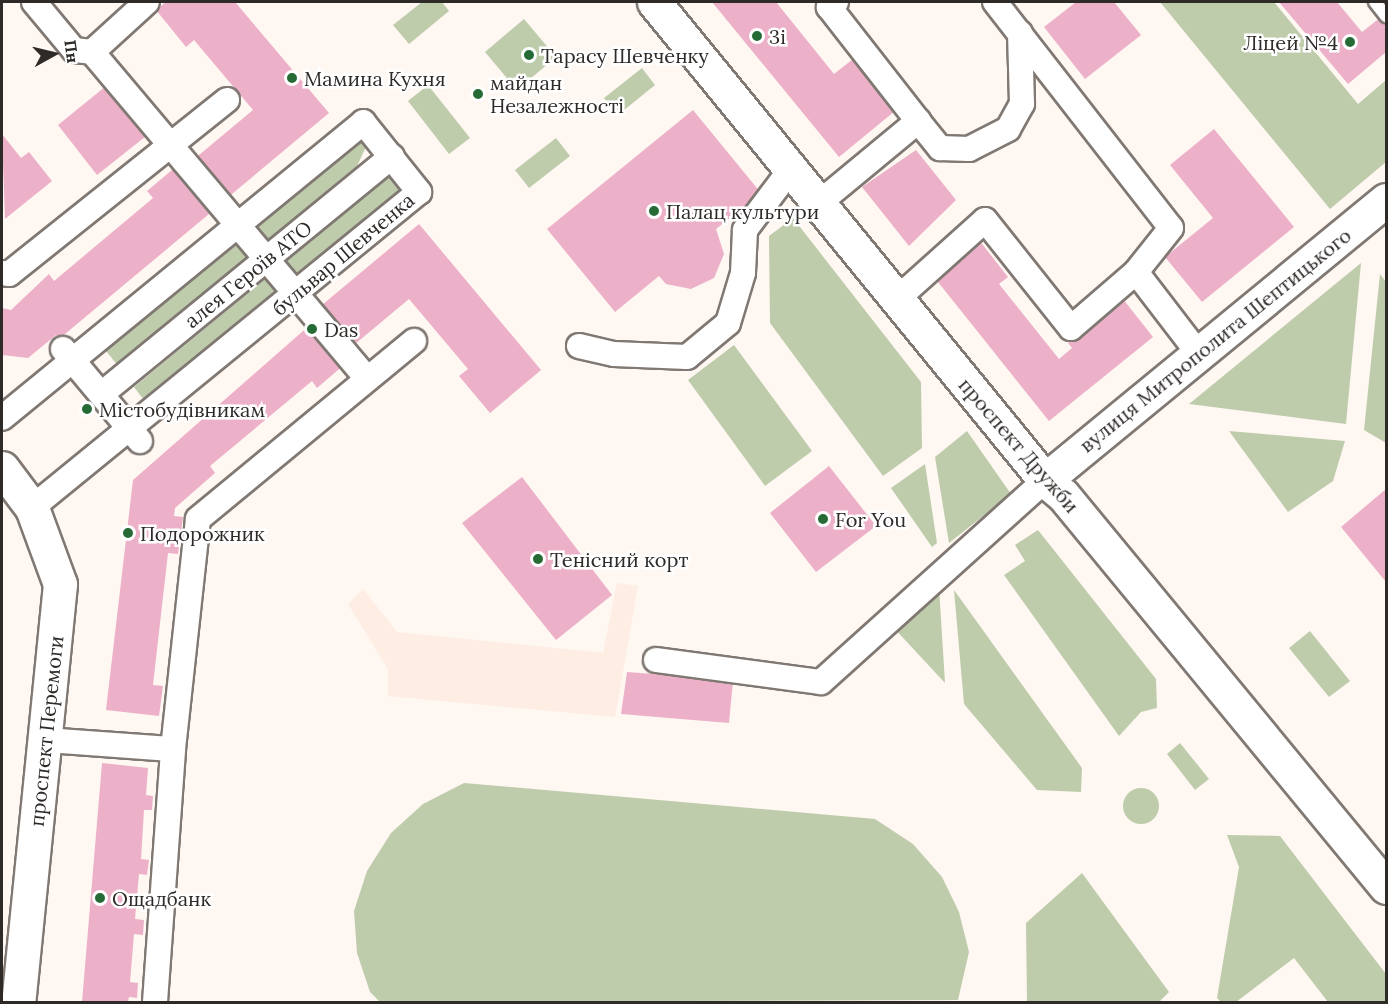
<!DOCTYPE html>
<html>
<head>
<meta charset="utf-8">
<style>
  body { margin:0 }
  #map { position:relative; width:1388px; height:1004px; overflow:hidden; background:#fff7f2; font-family:Lora,serif }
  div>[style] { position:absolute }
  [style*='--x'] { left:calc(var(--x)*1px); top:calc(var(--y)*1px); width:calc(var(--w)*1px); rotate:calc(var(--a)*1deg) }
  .built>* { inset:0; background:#feede2 }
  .green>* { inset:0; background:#beccab }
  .round { border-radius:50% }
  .building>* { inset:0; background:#ecb1c8 }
  .roads { filter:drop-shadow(2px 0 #807872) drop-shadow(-2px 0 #807872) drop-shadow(0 2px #807872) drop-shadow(0 -2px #807872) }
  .lane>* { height:12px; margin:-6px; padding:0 6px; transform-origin:6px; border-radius:6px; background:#fff }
  .street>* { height:24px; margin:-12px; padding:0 12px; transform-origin:12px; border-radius:12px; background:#fff }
  .secondary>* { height:33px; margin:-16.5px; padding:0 16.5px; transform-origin:16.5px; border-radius:16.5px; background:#fff }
  .dots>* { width:16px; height:16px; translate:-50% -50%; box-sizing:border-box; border:3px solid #fff; border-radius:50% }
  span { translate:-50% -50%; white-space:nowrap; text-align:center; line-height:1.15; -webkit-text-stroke:5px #fff; paint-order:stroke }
  .poi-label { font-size:20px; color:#2e2a28 }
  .left { translate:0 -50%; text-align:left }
  .right { translate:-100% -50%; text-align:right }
  .street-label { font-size:20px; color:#2e2a28 }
  .frame { position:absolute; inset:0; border:3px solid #2e2a28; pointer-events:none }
  .north { position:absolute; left:24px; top:24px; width:60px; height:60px; -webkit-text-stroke:4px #fff; paint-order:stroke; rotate:82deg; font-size:16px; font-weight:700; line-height:24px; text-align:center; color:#2e2a28 }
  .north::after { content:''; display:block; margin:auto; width:21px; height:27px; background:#2e2a28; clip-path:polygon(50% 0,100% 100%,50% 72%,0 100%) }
</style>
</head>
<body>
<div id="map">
  <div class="built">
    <i style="clip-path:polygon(617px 583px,638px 586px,615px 717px,388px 696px,388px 669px,348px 604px,363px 589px,397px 632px,603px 653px)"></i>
  </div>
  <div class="green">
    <i style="clip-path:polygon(422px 2px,442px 2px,449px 11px,409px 44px,393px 25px)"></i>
    <i style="clip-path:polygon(1160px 2px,1274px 2px,1358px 104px,1386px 80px,1386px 162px,1330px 209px)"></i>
    <i style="clip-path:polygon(524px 19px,556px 57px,517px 90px,485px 52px)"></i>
    <i style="clip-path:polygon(642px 68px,655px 85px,618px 115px,604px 98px)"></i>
    <i style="clip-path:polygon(428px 85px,470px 138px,449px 154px,408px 101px)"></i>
    <i style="clip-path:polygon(365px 136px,369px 140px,353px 175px,267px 246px,253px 228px)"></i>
    <i style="clip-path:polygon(556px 138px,570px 156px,529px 188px,515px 170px)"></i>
    <i style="clip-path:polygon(393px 170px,407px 187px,294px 280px,280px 262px)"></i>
    <i style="clip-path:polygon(793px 218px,921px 382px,922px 448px,883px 476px,770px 323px,769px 236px)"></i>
    <i style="clip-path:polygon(237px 242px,251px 259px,119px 367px,106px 351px)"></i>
    <i style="clip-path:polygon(1361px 263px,1346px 424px,1189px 404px)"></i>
    <i style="clip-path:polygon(1380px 274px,1386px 282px,1386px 443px,1364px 430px)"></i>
    <i style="clip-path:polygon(265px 279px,278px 295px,147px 404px,134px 387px)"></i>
    <i style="clip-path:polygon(734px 345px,812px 451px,765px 486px,688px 380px)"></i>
    <i style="clip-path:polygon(967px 431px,1011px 494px,949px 543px,935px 457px)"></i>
    <i style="clip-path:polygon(1229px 431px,1345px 441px,1333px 481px,1288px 512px)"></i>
    <i style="clip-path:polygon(925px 464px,937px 543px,932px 547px,891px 488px)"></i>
    <i style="clip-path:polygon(1038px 530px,1156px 679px,1157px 708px,1141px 712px,1119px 736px,1004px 575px,1025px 561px,1015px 545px)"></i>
    <i style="clip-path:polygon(939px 587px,945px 683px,893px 627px)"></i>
    <i style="clip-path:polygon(954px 590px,1082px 768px,1081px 792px,1037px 790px,964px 704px)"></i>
    <i style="clip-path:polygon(1310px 631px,1350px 681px,1329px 697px,1289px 648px)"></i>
    <i style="clip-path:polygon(1180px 743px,1209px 779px,1195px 790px,1167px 754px)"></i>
    <i style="clip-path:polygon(464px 783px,875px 819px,913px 844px,942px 877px,959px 912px,969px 952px,958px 1000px,380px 1002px,370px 992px,357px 953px,354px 911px,367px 871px,391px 833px,423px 804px)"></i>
    <i class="round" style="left:1123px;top:788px;width:36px;height:36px"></i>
    <i style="clip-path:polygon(1227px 835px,1280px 836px,1386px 974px,1386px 1002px,1328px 1002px,1294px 958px,1236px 1002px,1221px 1002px,1217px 998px,1239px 867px)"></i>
    <i style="clip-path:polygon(1082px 873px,1169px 992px,1159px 1002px,1027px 1002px,1026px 923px)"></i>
  </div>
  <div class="building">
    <i style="clip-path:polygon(166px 2px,235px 2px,329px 113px,226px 199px,193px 160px,253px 110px,194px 40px,186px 47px,156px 10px)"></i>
    <i style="clip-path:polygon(712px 2px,776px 2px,834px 74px,853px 59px,895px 111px,839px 157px)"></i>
    <i style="clip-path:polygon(1076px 2px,1114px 2px,1141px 35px,1085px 79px,1044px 27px)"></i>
    <i style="clip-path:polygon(1279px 2px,1337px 2px,1362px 32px,1386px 13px,1386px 52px,1348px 84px)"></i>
    <i style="clip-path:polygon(111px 82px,150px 133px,97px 175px,58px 125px)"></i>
    <i style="clip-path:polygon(693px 110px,761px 193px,716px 229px,724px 254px,714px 278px,691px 289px,666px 284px,659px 276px,615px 312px,547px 229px)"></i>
    <i style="clip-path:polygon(1214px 129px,1294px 227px,1202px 302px,1165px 257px,1213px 218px,1170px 165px)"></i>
    <i style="clip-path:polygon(2px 134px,21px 158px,29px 152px,52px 181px,5px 219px)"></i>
    <i style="clip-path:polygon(916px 150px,956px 200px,909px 246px,862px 187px)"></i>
    <i style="clip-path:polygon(178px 165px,215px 209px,59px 339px,56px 335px,28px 358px,2px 355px,2px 308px,11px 310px,49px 274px,54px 281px,153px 198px,147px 191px)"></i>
    <i style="clip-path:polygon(419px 224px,541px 370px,490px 413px,459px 376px,468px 369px,409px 299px,349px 349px,316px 310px)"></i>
    <i style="clip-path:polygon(979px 240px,1008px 277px,999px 284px,1059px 359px,1072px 348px,1068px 343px,1123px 299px,1153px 337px,1049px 421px,934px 277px)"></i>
    <i style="clip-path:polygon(311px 324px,345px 364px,317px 388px,312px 381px,210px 466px,215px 473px,175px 508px,174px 516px,183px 517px,178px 554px,168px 553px,153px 685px,163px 686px,159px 716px,106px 710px,133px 480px)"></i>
    <i style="clip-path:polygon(829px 466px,876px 526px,816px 572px,770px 513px)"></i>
    <i style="clip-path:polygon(522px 477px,612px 595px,556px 640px,462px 523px)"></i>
    <i style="clip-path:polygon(1386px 489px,1386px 582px,1341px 527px)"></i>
    <i style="clip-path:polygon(627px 672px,733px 680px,729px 723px,621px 714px)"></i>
    <i style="clip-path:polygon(102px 763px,148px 768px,146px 795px,153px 796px,152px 810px,144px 810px,141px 859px,149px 860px,147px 875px,139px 874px,135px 919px,144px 920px,143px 935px,134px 934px,130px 982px,138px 983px,137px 998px,129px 997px,128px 1002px,82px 1002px)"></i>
  </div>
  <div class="roads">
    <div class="lane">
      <i style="--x:1375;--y:2;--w:18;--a:52"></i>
    </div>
    <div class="street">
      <i style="--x:34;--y:2;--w:62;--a:50.2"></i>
      <i style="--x:74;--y:50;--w:18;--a:6"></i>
      <i style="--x:92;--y:52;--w:74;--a:-42.3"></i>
      <i style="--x:836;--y:2;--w:9;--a:144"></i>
      <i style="--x:829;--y:7;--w:145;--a:52"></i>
      <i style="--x:995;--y:2;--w:286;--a:52.1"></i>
      <i style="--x:1171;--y:228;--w:56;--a:128.5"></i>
      <i style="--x:92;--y:52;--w:427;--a:49.9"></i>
      <i style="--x:819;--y:203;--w:129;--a:-39.6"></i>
      <i style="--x:918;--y:121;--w:35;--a:51"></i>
      <i style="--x:940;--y:148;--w:29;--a:2"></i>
      <i style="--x:969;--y:149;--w:44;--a:-27.1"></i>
      <i style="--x:1008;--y:129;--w:29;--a:-61"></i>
      <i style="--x:1022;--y:104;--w:71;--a:-91.6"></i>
      <i style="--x:2;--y:273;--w:7;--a:8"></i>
      <i style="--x:9;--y:274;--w:279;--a:-38.6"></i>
      <i style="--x:897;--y:299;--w:118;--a:-41.9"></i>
      <i style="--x:985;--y:220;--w:138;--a:51.5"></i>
      <i style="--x:1071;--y:328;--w:86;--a:-40.7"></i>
      <i style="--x:1136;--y:272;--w:103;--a:52.5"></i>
      <i style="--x:579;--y:346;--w:36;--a:13"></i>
      <i style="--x:614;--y:354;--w:73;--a:2.4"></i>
      <i style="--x:687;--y:357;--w:53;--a:-39.7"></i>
      <i style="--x:728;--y:323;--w:52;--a:-73.3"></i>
      <i style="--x:743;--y:273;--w:43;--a:-87.3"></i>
      <i style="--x:745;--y:230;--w:76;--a:-53"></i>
      <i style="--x:63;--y:349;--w:120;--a:50.1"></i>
      <i style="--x:104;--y:392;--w:372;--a:-39.3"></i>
      <i style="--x:2;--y:418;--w:467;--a:-39.3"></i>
      <i style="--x:363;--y:122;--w:90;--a:51.3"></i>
      <i style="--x:419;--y:192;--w:500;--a:140.8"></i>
      <i style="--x:656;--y:660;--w:166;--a:7.6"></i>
      <i style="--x:821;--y:682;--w:302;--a:-42"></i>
      <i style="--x:46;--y:740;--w:127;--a:4.1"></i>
      <i style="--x:155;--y:1002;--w:254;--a:-85.9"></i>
      <i style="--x:173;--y:749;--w:231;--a:-83.8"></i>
      <i style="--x:198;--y:519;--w:280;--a:-39.5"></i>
    </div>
    <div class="secondary">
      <i style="--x:654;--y:2;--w:618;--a:50.72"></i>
      <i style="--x:1045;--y:480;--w:23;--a:40"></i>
      <i style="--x:1063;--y:495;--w:508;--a:50.51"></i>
      <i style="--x:2;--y:468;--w:50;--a:53.1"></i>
      <i style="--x:32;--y:508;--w:81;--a:69.8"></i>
      <i style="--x:60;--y:584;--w:420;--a:95.7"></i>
      <i style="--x:1045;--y:480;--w:441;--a:-39.4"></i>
    </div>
  </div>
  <div class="dots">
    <i style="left:757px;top:36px;background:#266a35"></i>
    <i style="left:1350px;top:42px;background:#266a35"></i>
    <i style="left:529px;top:55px;background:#266a35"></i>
    <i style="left:292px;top:78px;background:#266a35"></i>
    <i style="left:478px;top:94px;background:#266a35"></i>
    <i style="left:654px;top:211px;background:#266a35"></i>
    <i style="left:312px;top:329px;background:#266a35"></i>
    <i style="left:87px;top:409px;background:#266a35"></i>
    <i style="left:823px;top:519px;background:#266a35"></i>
    <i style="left:128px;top:533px;background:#266a35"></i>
    <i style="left:538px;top:559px;background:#266a35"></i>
    <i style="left:100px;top:898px;background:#266a35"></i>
  </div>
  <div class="poi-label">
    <span class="left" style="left:769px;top:36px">3і</span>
    <span class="right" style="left:1338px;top:42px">Ліцей №4</span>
    <span class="left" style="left:541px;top:55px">Тарасу Шевченку</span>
    <span class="left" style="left:304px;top:78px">Мамина Кухня</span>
    <span class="left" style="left:490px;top:94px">майдан<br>Незалежності</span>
    <span class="left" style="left:666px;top:211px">Палац культури</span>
    <span class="left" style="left:324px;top:329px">Das</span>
    <span class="left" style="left:99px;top:409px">Містобудівникам</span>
    <span class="left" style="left:835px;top:519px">For You</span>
    <span class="left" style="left:140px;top:533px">Подорожник</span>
    <span class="left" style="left:550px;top:559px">Тенісний корт</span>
    <span class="left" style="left:112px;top:898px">Ощадбанк</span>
  </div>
  <div class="street-label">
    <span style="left:343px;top:254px;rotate:-40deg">бульвар Шевченка</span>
    <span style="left:248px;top:274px;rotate:-39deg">алея Героїв АТО</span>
    <span style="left:1215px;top:340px;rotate:-39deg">вулиця Митрополита Шептицького</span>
    <span style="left:1019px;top:445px;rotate:49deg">проспект Дружби</span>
    <span style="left:46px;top:731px;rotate:-84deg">проспект Перемоги</span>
  </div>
  <div class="frame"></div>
  <div class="north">Пн</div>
</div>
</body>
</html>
